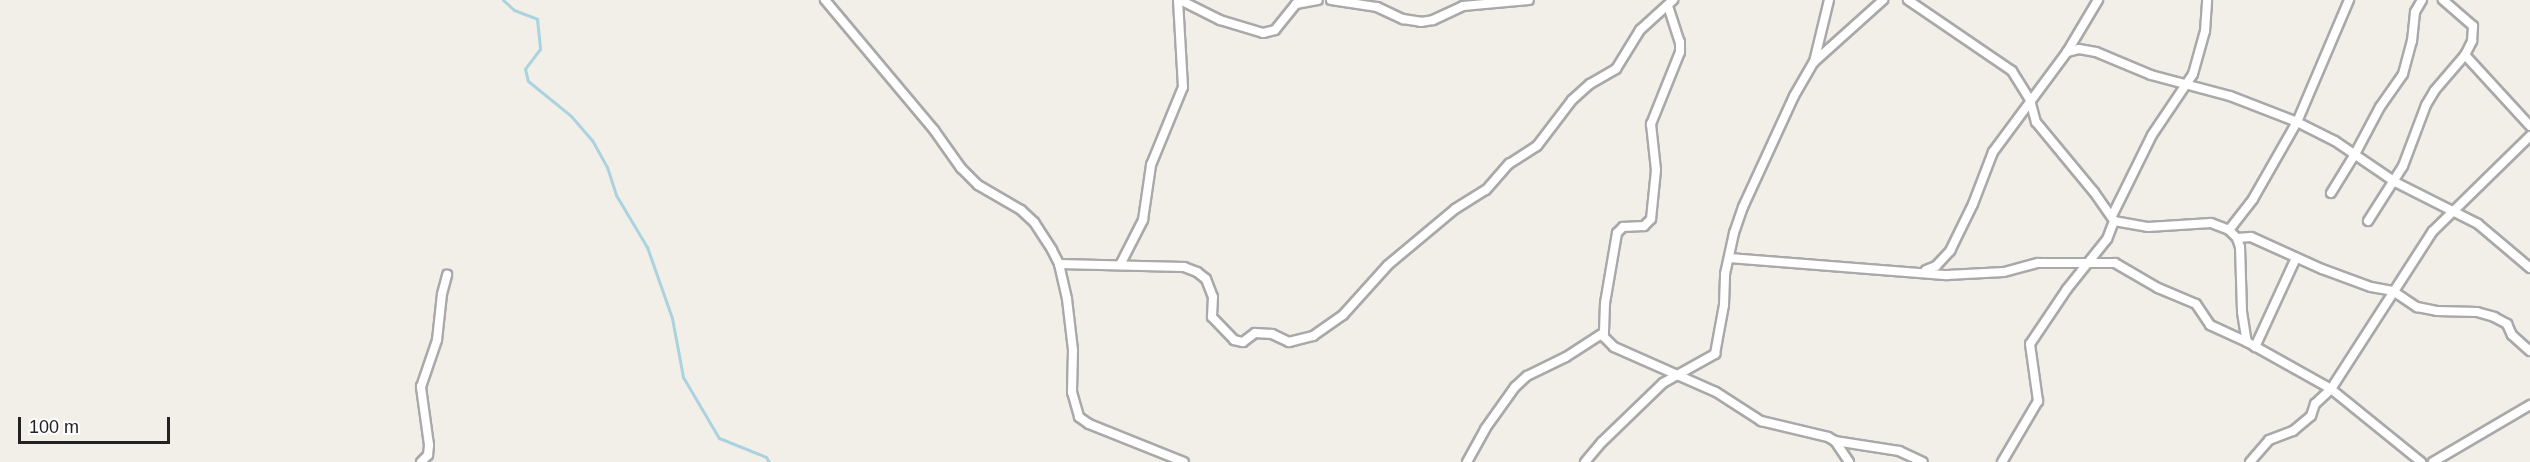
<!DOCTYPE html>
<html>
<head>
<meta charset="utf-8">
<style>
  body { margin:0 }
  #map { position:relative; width:2530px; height:462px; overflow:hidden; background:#f2efe9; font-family:Helvetica,sans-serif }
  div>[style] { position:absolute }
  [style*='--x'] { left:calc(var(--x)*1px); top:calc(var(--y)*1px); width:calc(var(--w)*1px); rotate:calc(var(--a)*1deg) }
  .stream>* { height:3px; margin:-1.5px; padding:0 1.5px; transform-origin:1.5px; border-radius:1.5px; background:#aad3df }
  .roads { filter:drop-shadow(2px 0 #a9a9a9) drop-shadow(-2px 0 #a9a9a9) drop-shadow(0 2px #a9a9a9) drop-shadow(0 -2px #a9a9a9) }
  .street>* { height:8px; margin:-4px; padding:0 4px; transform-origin:4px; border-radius:4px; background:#fff }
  span { translate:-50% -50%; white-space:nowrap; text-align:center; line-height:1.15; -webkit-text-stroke:4.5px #fff; paint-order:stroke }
  .scale { position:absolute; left:18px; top:417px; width:152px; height:27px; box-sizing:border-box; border:3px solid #222; border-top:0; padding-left:8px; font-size:18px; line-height:21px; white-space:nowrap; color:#222; -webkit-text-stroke:4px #fff; paint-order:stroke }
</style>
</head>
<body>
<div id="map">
  <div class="stream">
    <i style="--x:503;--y:0;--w:15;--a:42"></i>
    <i style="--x:514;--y:10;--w:25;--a:21"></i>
    <i style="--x:537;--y:19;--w:30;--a:84"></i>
    <i style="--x:540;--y:49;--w:25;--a:127"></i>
    <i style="--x:525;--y:69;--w:12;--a:76"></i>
    <i style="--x:528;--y:81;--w:55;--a:39.1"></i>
    <i style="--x:571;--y:116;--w:32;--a:49"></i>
    <i style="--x:592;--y:140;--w:31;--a:61"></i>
    <i style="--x:607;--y:167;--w:29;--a:72"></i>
    <i style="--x:616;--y:195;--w:61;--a:59.2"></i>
    <i style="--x:647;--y:247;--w:75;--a:70.6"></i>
    <i style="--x:672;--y:318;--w:60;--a:79.4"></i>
    <i style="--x:683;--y:377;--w:71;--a:59.5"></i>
    <i style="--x:719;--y:438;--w:51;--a:22"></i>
    <i style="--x:766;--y:457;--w:6;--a:59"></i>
  </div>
  <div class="roads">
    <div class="street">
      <i style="--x:825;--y:0;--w:170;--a:50"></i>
      <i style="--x:934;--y:130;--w:47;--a:54.6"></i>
      <i style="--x:961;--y:168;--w:24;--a:45"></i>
      <i style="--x:978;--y:185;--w:50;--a:30.2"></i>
      <i style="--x:1021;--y:210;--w:18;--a:43"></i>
      <i style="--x:1034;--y:222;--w:33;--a:57"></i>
      <i style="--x:1052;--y:250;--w:16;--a:63"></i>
      <i style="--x:1059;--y:264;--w:36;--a:77"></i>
      <i style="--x:1067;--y:299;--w:51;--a:83.3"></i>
      <i style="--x:1073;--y:350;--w:42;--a:91.4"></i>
      <i style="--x:1072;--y:392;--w:26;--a:74"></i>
      <i style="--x:1079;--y:417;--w:12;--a:35"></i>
      <i style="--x:1089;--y:424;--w:102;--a:21.8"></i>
      <i style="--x:1180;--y:0;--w:45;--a:26.6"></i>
      <i style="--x:1220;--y:20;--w:45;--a:16.8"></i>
      <i style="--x:1263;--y:33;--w:12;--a:-14"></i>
      <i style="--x:1275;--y:30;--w:33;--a:-51"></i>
      <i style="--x:1296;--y:4;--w:22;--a:-10"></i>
      <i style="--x:1331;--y:0;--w:47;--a:8.7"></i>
      <i style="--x:1377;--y:7;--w:29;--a:25"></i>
      <i style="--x:1403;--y:19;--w:18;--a:9"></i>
      <i style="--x:1421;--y:22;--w:12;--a:-9"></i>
      <i style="--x:1433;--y:20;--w:33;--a:-25"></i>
      <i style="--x:1463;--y:6;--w:66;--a:-5.2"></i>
      <i style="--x:1908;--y:0;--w:126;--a:34.3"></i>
      <i style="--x:2012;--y:71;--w:34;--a:58"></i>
      <i style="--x:2030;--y:100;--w:23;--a:75"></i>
      <i style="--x:2036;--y:122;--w:91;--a:50.4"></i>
      <i style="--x:2094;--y:192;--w:35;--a:55"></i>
      <i style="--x:2114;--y:221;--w:19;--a:111"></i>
      <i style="--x:2107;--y:239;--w:64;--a:128.7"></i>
      <i style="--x:2067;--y:289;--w:66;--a:123.9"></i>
      <i style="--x:2030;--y:344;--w:58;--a:82"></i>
      <i style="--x:2038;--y:401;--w:71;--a:120.5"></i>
      <i style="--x:1668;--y:6;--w:38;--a:72"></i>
      <i style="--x:1680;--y:42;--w:10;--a:90"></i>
      <i style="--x:1680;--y:52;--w:78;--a:111.9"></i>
      <i style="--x:1651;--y:124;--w:46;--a:83.8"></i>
      <i style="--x:1656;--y:170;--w:49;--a:95.8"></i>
      <i style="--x:1651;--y:219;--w:10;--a:135"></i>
      <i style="--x:1644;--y:226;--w:21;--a:177"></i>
      <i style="--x:1623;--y:227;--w:8;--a:135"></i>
      <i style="--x:1617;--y:233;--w:71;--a:99.7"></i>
      <i style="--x:1605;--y:303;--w:34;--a:92"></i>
      <i style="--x:1604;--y:337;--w:14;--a:45"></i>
      <i style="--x:1614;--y:347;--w:111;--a:23.8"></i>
      <i style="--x:1716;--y:392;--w:54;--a:32.8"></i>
      <i style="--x:1761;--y:421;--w:69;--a:13.4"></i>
      <i style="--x:1828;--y:437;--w:8;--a:30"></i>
      <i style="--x:1835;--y:441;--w:25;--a:56"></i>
      <i style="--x:2067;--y:52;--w:12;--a:-14"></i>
      <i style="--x:2079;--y:49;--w:17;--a:10"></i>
      <i style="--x:2096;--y:52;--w:60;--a:22.7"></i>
      <i style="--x:2151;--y:75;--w:82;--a:14.9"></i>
      <i style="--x:2230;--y:96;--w:72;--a:21.2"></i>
      <i style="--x:2297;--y:122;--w:42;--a:26.6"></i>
      <i style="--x:2335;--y:141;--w:73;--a:34.3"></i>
      <i style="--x:2395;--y:182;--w:93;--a:26.8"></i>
      <i style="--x:2478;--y:224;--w:68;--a:40.2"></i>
      <i style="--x:2465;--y:55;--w:96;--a:47.5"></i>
      <i style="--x:1814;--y:62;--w:93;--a:-41.9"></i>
      <i style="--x:2331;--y:193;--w:46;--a:-58.4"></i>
      <i style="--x:2355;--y:154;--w:53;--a:-62"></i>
      <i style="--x:2380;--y:107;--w:40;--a:-55.1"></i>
      <i style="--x:2403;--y:74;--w:34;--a:-75"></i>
      <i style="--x:2412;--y:41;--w:29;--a:-84"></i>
      <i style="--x:2415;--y:12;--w:14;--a:-60"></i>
      <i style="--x:2112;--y:216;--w:90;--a:-63.7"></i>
      <i style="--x:2152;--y:135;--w:73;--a:-56.1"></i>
      <i style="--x:2193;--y:74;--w:45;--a:-74.4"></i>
      <i style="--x:2205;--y:31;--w:31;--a:-86"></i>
      <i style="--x:2114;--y:221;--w:35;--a:10"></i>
      <i style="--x:2148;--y:227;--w:63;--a:-3.6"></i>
      <i style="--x:2211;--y:223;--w:19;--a:21"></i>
      <i style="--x:2229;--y:230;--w:11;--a:45"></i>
      <i style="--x:2237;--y:238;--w:9;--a:72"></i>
      <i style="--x:2240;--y:247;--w:65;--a:88.2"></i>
      <i style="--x:2242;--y:312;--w:30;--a:81"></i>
      <i style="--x:2247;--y:342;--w:96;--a:29.2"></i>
      <i style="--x:2331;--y:389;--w:116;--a:39"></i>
      <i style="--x:2368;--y:221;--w:65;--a:-57.5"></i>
      <i style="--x:2403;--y:166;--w:65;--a:-69.3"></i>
      <i style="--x:2426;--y:105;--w:17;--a:-59"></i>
      <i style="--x:2435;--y:90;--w:46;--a:-49.4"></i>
      <i style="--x:2465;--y:55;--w:16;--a:-63"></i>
      <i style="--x:2472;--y:41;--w:15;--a:-86"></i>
      <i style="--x:2473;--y:26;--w:40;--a:-139"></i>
      <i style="--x:2229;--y:230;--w:39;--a:-52"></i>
      <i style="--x:2253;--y:199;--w:89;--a:-60.3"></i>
      <i style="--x:2297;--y:122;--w:133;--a:-66.9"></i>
      <i style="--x:2237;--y:238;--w:14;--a:-4"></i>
      <i style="--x:2251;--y:237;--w:78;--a:24.3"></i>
      <i style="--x:2322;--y:269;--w:52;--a:20.2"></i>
      <i style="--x:2371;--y:287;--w:22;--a:10"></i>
      <i style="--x:2393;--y:291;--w:29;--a:34"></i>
      <i style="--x:2417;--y:307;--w:20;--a:11"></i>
      <i style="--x:2437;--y:311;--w:40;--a:1.4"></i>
      <i style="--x:2477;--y:312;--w:18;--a:16"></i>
      <i style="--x:2494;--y:317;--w:15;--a:28"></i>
      <i style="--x:2507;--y:324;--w:12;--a:66"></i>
      <i style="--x:2512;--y:335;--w:24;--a:42"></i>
      <i style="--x:1729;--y:258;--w:219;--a:4.5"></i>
      <i style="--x:1947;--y:275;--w:57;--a:-3"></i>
      <i style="--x:2004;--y:272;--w:35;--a:-15"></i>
      <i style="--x:2038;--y:263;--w:77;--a:0"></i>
      <i style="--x:2115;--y:263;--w:50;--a:30.2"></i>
      <i style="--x:2158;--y:288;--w:41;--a:22.8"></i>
      <i style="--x:2196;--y:304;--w:25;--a:56"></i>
      <i style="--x:2210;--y:325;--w:41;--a:24.7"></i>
      <i style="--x:1059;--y:264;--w:125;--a:1.4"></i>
      <i style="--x:1184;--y:267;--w:14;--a:21"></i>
      <i style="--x:1197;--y:272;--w:11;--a:38"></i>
      <i style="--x:1206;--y:279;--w:19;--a:69"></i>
      <i style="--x:1213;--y:297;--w:20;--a:93"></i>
      <i style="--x:1212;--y:317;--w:32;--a:46"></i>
      <i style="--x:1234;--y:340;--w:9;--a:13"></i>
      <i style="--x:1243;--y:342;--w:15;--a:-37"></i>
      <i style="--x:1255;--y:333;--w:17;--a:3"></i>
      <i style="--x:1272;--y:334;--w:19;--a:25"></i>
      <i style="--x:1289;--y:342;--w:25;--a:-14"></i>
      <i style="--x:1313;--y:336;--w:37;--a:-35"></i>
      <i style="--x:1343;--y:315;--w:67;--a:-48"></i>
      <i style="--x:1388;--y:265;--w:87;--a:-39.9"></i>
      <i style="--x:1455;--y:209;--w:36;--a:-32"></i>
      <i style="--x:1486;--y:190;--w:35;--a:-49"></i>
      <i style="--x:1509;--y:164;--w:33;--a:-33"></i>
      <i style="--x:1537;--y:146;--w:58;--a:-52.7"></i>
      <i style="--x:1572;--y:100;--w:24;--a:-42"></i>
      <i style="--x:1590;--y:84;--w:30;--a:-30"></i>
      <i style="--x:1616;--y:69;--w:46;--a:-58.4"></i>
      <i style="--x:1640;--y:30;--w:45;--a:-42.3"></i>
      <i style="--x:1120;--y:265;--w:51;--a:-62.9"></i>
      <i style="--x:1143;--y:220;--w:56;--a:-81.7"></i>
      <i style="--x:1151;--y:165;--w:84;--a:-67.7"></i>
      <i style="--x:1183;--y:87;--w:87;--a:-93.3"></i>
      <i style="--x:1926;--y:270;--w:11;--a:-22"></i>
      <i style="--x:1936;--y:266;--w:21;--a:-47"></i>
      <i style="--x:1950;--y:251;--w:52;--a:-63.9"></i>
      <i style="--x:1973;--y:204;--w:56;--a:-69"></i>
      <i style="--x:1993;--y:152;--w:124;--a:-53.5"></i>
      <i style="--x:2067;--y:52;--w:61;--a:-59.2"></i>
      <i style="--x:2255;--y:347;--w:98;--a:-65.3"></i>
      <i style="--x:1835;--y:441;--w:65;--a:8.9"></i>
      <i style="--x:1899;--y:451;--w:26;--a:25"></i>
      <i style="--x:421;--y:462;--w:10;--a:-45"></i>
      <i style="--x:428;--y:455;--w:10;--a:-84"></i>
      <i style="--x:429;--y:445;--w:59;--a:-97.9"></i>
      <i style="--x:421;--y:387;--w:50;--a:-71.2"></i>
      <i style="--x:437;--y:340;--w:46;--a:-83.8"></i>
      <i style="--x:442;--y:294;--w:20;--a:-75"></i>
      <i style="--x:1467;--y:462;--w:38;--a:-61"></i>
      <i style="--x:1485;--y:429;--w:52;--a:-54.5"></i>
      <i style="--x:1515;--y:387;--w:16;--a:-43"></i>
      <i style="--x:1527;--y:376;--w:43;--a:-26"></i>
      <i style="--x:1566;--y:357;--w:44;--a:-33"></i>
      <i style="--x:1585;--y:462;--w:26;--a:-50"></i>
      <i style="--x:1602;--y:442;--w:85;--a:-44"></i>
      <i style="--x:1663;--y:383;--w:60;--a:-29.1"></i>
      <i style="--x:1715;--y:354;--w:50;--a:-79.6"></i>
      <i style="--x:1724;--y:305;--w:31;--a:-88"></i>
      <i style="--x:1725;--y:274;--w:42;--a:-77.6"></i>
      <i style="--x:1734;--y:233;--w:28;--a:-71"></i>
      <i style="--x:1743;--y:207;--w:122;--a:-65.3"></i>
      <i style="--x:1794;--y:96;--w:39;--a:-60"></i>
      <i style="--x:1814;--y:62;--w:64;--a:-76.4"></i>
      <i style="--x:2250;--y:462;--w:29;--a:-49"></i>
      <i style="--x:2269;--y:440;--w:26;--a:-21"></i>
      <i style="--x:2293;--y:431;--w:23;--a:-40"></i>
      <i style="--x:2311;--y:416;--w:13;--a:-72"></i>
      <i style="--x:2315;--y:404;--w:22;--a:-43"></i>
      <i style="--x:2331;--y:389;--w:188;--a:-57.2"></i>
      <i style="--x:2433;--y:231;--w:136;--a:-44.4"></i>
      <i style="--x:2433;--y:462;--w:113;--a:-30.4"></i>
    </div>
  </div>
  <div class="scale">100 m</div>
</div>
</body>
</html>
